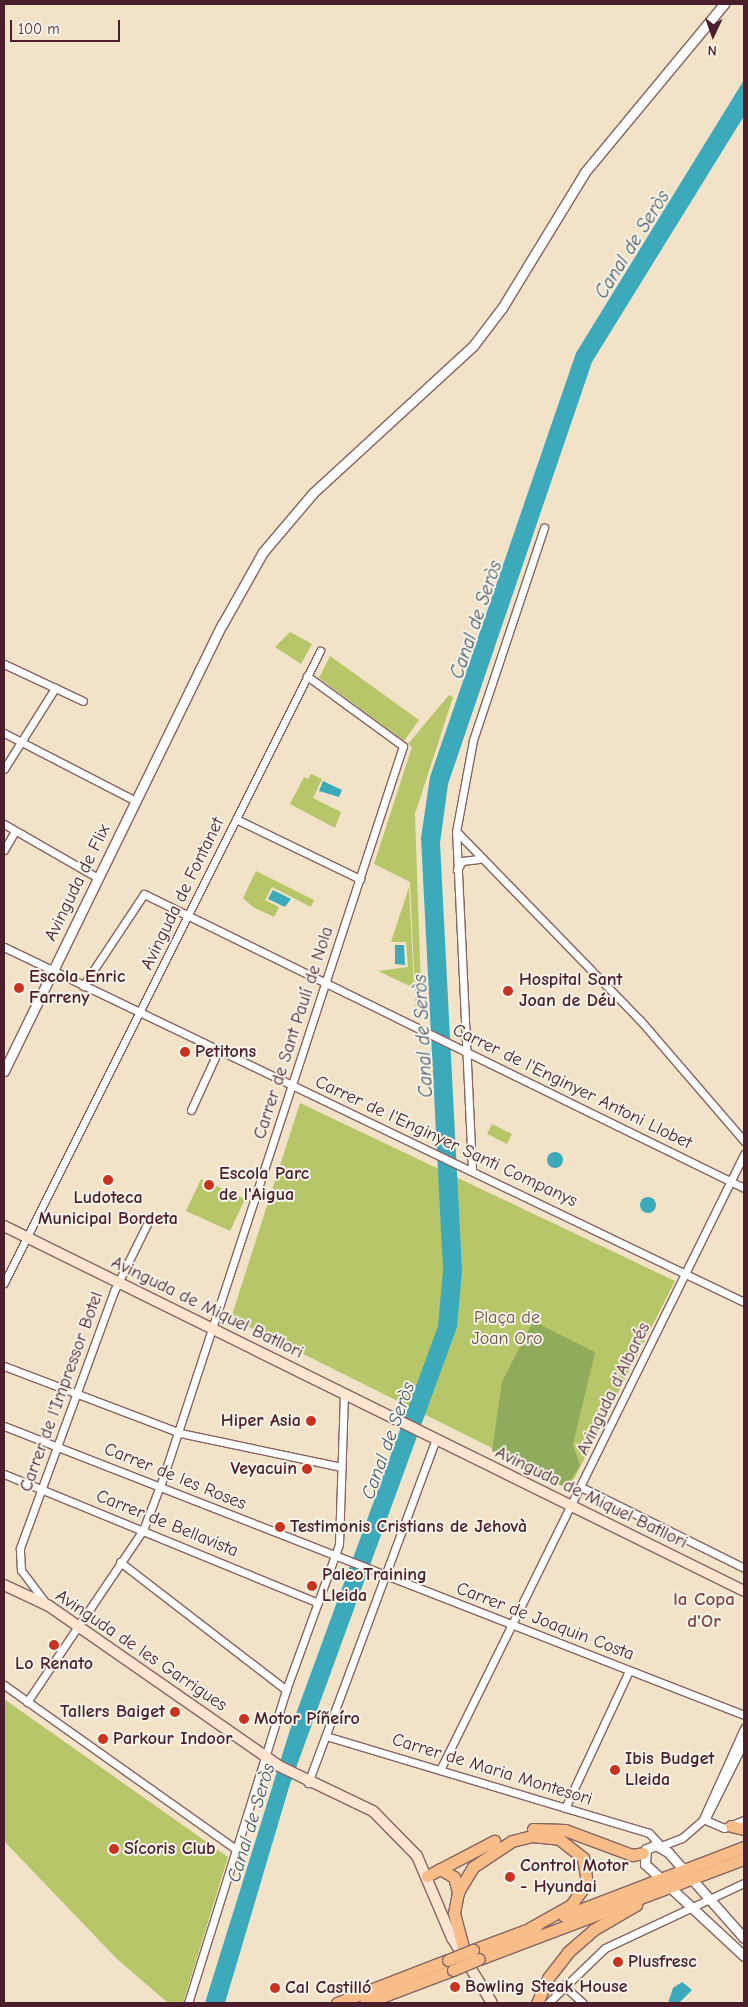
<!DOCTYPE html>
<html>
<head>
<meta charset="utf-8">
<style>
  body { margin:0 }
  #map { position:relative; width:748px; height:2007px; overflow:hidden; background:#f2e3c8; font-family:"Comic Neue",sans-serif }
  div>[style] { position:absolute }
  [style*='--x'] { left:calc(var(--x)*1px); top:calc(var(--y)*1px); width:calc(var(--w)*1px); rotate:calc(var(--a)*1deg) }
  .green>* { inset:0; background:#b7c669 }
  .forest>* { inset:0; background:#91ab5d }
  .water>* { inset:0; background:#3caaba }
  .round { border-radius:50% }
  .roads { filter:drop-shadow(1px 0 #856462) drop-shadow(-1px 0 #856462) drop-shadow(0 1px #856462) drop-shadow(0 -1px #856462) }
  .minor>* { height:7px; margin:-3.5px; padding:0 3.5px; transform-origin:3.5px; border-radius:3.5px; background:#fff }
  .tertiary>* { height:9px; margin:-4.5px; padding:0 4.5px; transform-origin:4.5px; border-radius:4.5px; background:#fff }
  .secondary>* { height:10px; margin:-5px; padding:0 5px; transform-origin:5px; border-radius:5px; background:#fde5d0 }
  .primary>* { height:11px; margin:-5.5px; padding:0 5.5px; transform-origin:5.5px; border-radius:5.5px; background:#f9bd89 }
  .bridges { filter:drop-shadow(1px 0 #856462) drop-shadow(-1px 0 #856462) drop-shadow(0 1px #856462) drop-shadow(0 -1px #856462) }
  .primary-bridge>* { height:11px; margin:-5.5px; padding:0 5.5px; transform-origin:5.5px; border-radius:5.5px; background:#f9bd89 }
  .dots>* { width:14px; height:14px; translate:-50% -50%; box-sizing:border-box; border:2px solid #f7f3e8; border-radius:50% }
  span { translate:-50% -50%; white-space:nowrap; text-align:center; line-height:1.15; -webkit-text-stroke:4px #f7f3e8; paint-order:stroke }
  .street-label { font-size:18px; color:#4a1f2b }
  .poi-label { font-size:18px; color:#4a1f2b; font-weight:700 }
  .left { translate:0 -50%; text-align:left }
  .right { translate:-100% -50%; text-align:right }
  .park-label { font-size:18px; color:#6b513e }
  .water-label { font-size:19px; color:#445764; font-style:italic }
  .neighbourhood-label { font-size:19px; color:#834a4c; font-weight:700 }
  .frame { position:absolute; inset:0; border:5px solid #4a1f2b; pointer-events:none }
  .north { position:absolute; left:688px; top:10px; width:50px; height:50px; -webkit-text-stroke:4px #f7f3e8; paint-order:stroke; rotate:183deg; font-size:14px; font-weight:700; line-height:20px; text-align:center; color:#4a1f2b }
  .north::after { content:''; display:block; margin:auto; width:18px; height:22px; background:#4a1f2b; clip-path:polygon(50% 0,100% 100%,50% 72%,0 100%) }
  .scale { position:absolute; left:10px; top:20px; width:110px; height:22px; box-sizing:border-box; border:2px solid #4a1f2b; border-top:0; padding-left:6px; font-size:15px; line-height:18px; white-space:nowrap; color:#4a1f2b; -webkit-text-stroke:4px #f7f3e8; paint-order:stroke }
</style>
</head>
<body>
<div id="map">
  <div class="green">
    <i style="clip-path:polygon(290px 632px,312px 644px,301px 664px,275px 647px)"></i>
    <i style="clip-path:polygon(330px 656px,419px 720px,404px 741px,319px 678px)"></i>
    <i style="clip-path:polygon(449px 695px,453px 697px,415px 814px,422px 1019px,416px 1017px,410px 882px,374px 864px,412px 747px,408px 744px)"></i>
    <i style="clip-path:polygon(311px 774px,322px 779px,313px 798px,341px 812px,335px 828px,290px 804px,304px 777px,308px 779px)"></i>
    <i style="clip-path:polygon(256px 871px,314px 900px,311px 907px,272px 887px,265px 900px,279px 907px,274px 917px,253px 907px,243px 898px)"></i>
    <i style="clip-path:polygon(409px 887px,414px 988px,378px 971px,408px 967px,406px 942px,391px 942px)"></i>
    <i style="clip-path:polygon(300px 1103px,675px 1281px,570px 1487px,231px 1318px)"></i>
    <i style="clip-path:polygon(492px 1124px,512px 1134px,507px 1144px,487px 1134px)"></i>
    <i style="clip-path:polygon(201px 1179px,245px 1199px,230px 1231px,186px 1211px)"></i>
    <i style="clip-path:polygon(4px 1699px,228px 1857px,183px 2003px,168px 2003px,117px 1959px,4px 1841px)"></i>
  </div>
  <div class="forest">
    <i style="clip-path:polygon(533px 1321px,595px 1352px,573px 1445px,580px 1465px,566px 1488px,492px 1451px,502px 1382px)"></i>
  </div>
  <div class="water">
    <i style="clip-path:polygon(744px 80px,744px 116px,592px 362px,448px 784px,440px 843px,462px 1271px,457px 1327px,289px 1787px,225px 2003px,205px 2003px,289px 1733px,438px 1326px,443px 1270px,421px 838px,430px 777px,576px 353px)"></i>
    <i style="clip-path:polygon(323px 781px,342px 790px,339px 797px,319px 791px)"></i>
    <i style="clip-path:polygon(273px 890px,291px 899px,285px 907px,268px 899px)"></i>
    <i style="clip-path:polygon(395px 945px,404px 945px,405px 965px,395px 964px)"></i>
    <i class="round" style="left:547px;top:1152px;width:16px;height:16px"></i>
    <i class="round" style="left:640px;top:1197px;width:16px;height:16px"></i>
    <i style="clip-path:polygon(682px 1982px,692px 1990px,679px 2003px,668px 2003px,673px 1988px)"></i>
  </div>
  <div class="roads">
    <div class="minor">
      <i style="--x:4;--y:664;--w:87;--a:25.1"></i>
      <i style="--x:4;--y:733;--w:148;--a:27.3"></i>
      <i style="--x:4;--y:769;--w:96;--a:-57.8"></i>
      <i style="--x:236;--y:819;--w:138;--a:25.8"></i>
      <i style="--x:4;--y:824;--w:108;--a:29.9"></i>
      <i style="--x:457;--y:832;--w:262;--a:45.8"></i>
      <i style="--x:640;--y:1020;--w:160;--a:49.3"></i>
      <i style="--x:4;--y:850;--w:22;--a:-60"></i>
      <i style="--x:457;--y:870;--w:10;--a:-61"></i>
      <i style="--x:462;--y:861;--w:17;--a:-7"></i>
      <i style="--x:4;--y:947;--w:821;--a:25.63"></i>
      <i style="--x:83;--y:986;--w:110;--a:-56.5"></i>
      <i style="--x:144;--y:894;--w:668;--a:26.1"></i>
      <i style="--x:191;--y:1110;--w:65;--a:-65.4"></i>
      <i style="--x:472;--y:1169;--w:337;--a:-92.7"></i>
      <i style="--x:456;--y:832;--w:94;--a:-79.5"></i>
      <i style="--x:473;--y:740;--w:224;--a:-71.5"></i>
      <i style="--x:4;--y:1283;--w:707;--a:-63.43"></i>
      <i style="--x:4;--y:1366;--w:188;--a:20.8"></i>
      <i style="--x:180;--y:1433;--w:165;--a:11.9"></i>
      <i style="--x:4;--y:1426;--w:794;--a:21.33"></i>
      <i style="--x:4;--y:1474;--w:339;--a:22.3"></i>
      <i style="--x:581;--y:1487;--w:182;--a:26.4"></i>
      <i style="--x:120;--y:1562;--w:210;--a:37.6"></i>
      <i style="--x:48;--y:1606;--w:45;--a:-126.9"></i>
      <i style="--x:21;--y:1570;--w:22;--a:-93"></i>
      <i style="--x:20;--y:1548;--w:274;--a:-69.9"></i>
      <i style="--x:114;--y:1291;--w:81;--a:-63.7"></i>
      <i style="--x:4;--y:1685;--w:284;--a:35.3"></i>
      <i style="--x:27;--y:1702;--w:207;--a:-56"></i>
      <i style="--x:143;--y:1530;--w:56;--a:-69"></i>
      <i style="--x:163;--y:1478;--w:770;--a:-71.85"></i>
      <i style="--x:403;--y:746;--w:119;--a:-143.9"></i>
      <i style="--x:326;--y:1736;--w:337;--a:16.7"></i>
      <i style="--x:649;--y:1833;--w:16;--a:47"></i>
      <i style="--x:440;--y:1770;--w:687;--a:-63.73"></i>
      <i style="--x:308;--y:1783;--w:367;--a:-69.6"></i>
      <i style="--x:565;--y:1808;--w:151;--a:-65"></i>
      <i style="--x:703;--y:1819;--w:100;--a:-65.7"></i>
      <i style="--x:703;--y:1819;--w:23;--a:23"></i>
      <i style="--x:724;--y:1828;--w:22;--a:-22"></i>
      <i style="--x:661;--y:1846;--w:22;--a:-21"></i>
      <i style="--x:682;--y:1838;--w:33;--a:-41"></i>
      <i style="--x:707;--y:1816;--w:83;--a:-63.4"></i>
      <i style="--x:563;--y:1985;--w:27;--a:42"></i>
      <i style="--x:188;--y:2003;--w:328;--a:-72.6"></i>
      <i style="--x:286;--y:1690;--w:155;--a:-70"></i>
      <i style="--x:339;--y:1544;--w:149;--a:-88.1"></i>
      <i style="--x:548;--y:2003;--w:79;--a:-44"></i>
      <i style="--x:605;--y:1948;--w:153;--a:-25.1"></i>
    </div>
    <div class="tertiary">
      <i style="--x:4;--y:1071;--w:496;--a:-64"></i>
      <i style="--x:222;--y:625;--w:84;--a:-60.7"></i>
      <i style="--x:263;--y:552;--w:77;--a:-49.7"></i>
      <i style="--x:313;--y:493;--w:217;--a:-42.6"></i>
      <i style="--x:473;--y:346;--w:48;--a:-52.7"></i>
      <i style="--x:502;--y:308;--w:159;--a:-58.6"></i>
      <i style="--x:585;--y:172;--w:218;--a:-50.4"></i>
      <i style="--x:744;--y:1938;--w:115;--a:-131.5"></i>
      <i style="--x:668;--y:1852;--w:14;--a:-150"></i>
      <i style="--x:656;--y:1845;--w:11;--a:158"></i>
      <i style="--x:646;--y:1849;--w:15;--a:94"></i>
      <i style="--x:645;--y:1864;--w:135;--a:42.9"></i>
    </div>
    <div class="secondary">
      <i style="--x:4;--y:1226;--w:825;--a:26.25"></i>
      <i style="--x:4;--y:1585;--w:50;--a:25"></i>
      <i style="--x:49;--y:1606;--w:280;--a:34.8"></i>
      <i style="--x:279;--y:1766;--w:104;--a:25.6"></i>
      <i style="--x:373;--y:1811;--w:63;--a:45.6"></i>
      <i style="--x:417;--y:1856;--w:89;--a:66.9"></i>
      <i style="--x:452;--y:1938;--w:76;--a:58.4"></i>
    </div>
    <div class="primary">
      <i style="--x:731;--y:1826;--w:13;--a:13"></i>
      <i style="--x:533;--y:1829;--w:32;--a:2"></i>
      <i style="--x:565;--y:1830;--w:72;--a:20.5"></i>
      <i style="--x:632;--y:1855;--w:11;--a:-10"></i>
      <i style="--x:440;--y:1869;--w:16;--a:30"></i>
      <i style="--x:454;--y:1877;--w:16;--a:75"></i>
      <i style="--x:427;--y:1876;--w:76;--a:-27.6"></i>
      <i style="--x:564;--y:1916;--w:193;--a:-21"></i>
      <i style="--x:473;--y:1950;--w:68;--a:-20.6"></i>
      <i style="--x:479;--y:1959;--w:283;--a:-20.7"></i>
      <i style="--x:467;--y:1962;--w:51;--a:-104.9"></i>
      <i style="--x:454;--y:1913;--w:21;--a:-79"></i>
      <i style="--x:458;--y:1892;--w:29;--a:-59"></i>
      <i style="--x:473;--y:1867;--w:47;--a:-33.7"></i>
      <i style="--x:512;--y:1841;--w:21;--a:-14"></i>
      <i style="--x:532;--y:1836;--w:27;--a:6"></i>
      <i style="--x:559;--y:1839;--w:31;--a:38"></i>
      <i style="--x:583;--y:1858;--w:25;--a:81"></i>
      <i style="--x:587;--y:1883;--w:27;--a:126"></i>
      <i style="--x:571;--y:1905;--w:47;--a:150.7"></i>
      <i style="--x:337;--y:2003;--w:119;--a:-21.2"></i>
      <i style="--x:365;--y:2003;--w:94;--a:-20.6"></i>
      <i style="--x:537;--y:2003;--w:27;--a:-66"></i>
      <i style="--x:548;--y:1978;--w:33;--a:-52"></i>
      <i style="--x:568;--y:1952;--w:33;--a:-41"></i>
      <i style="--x:593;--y:1930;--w:50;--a:-30.2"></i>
    </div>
  </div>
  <div class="bridges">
    <div class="primary-bridge">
      <i style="--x:448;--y:1960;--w:27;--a:-22"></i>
      <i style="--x:453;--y:1970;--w:28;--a:-23"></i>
    </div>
  </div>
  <div class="dots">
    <i style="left:19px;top:988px;background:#c8321e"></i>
    <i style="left:508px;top:991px;background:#c8321e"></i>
    <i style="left:185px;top:1052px;background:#c8321e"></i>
    <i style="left:108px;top:1180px;background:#c8321e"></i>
    <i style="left:209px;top:1185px;background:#c8321e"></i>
    <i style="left:311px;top:1421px;background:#c8321e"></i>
    <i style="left:307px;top:1469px;background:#c8321e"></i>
    <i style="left:280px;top:1527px;background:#c8321e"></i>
    <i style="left:312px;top:1586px;background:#c8321e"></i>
    <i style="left:54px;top:1645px;background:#c8321e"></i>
    <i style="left:175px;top:1712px;background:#c8321e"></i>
    <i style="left:244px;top:1719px;background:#c8321e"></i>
    <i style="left:103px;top:1739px;background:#c8321e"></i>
    <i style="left:615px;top:1770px;background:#c8321e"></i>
    <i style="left:114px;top:1849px;background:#c8321e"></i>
    <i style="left:510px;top:1877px;background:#c8321e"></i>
    <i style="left:618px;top:1962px;background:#c8321e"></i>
    <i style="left:455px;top:1987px;background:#c8321e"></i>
    <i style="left:275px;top:1988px;background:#c8321e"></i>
  </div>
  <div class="street-label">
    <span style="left:78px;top:883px;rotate:-64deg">Avinguda de Flix</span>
    <span style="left:183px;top:894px;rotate:-64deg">Avinguda de Fontanet</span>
    <span style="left:294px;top:1033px;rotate:-72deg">Carrer de Sant Paulí de Nola</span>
    <span style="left:572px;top:1087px;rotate:26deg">Carrer de l'Enginyer Antoni Llobet</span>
    <span style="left:446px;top:1142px;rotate:25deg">Carrer de l'Enginyer Santi Companys</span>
    <span style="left:207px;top:1308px;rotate:26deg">Avinguda de Miquel Batllori</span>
    <span style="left:614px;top:1389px;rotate:-64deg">Avinguda d'Albarés</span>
    <span style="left:62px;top:1392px;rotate:-70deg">Carrer de l'Impressor Botel</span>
    <span style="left:175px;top:1477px;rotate:22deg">Carrer de les Roses</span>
    <span style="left:591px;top:1498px;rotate:26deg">Avinguda de Miquel Batllori</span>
    <span style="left:167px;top:1524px;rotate:22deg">Carrer de Bellavista</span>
    <span style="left:545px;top:1622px;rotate:21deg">Carrer de Joaquin Costa</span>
    <span style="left:141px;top:1651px;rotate:34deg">Avinguda de les Garrigues</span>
    <span style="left:492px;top:1770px;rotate:17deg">Carrer de Maria Montesori</span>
  </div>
  <div class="poi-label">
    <span class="left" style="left:29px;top:988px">Escola Enric<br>Farreny</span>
    <span class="left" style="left:519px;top:991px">Hospital Sant<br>Joan de Déu</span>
    <span class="left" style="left:195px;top:1052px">Petitons</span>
    <span class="left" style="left:219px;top:1185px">Escola Parc<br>de l'Aigua</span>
    <span style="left:108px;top:1209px">Ludoteca<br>Municipal Bordeta</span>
    <span class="right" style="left:301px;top:1421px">Hiper Asia</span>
    <span class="right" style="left:297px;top:1469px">Veyacuin</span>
    <span class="left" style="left:290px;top:1527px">Testimonis Cristians de Jehovà</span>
    <span class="left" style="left:322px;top:1586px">PaleoTraining<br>Lleida</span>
    <span style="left:54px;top:1664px">Lo Renato</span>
    <span class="right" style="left:165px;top:1712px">Tallers Baiget</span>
    <span class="left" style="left:254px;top:1719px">Motor Píñeíro</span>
    <span class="left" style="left:113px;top:1739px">Parkour Indoor</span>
    <span class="left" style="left:625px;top:1770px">Ibis Budget<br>Lleida</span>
    <span class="left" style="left:124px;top:1849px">Sícoris Club</span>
    <span class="left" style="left:520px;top:1877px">Control Motor<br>- Hyundai</span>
    <span class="left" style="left:628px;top:1962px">Plusfresc</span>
    <span class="left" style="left:465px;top:1987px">Bowling Steak House</span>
    <span class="left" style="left:285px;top:1988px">Cal Castilló</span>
  </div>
  <div class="park-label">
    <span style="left:507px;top:1329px">Plaça de<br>Joan Oro</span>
  </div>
  <div class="water-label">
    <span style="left:633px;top:245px;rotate:-58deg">Canal de Seròs</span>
    <span style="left:477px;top:620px;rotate:-71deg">Canal de Seròs</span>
    <span style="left:424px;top:1036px;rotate:-93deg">Canal de Seròs</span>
    <span style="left:389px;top:1441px;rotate:-70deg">Canal de Seròs</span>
    <span style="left:252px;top:1823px;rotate:-73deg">Canal de Seròs</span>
  </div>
  <div class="neighbourhood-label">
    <span style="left:704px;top:1611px">la Copa<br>d'Or</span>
  </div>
  <div class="frame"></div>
  <div class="north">N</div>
  <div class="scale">100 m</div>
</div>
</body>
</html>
